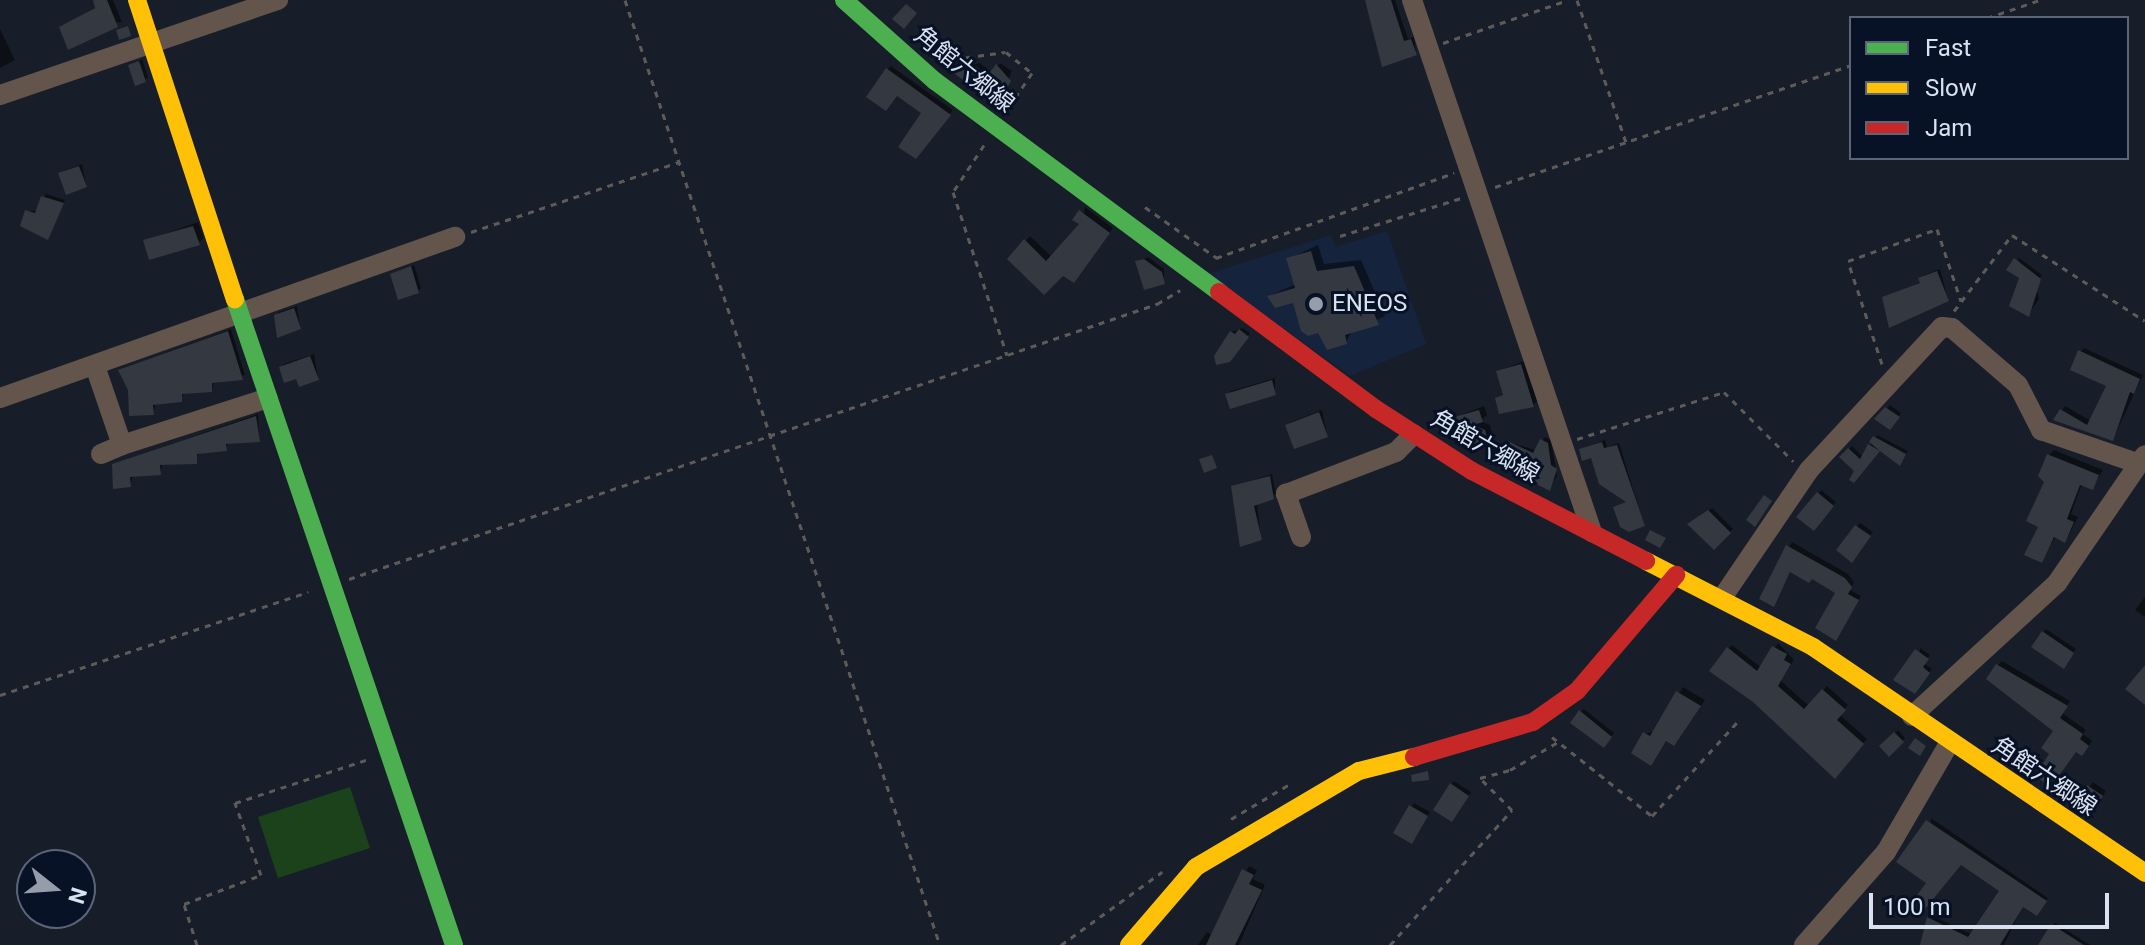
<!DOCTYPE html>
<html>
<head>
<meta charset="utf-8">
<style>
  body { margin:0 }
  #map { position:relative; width:2145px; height:945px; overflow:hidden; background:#181e29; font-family:Roboto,"Noto Sans JP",sans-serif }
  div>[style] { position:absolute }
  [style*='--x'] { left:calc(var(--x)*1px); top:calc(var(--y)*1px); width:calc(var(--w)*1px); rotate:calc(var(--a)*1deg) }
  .built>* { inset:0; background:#15233c }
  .green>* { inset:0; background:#1c421b }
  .shadow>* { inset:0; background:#0007 }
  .building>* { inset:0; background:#333841 }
  .path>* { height:3px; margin-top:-1.5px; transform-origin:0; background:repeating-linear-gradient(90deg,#5e5a59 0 6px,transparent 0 12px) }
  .street>* { height:20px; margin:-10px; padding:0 10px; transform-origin:10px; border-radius:10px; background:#63544c }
  .fast>* { height:18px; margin:-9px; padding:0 9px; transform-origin:9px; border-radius:9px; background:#4caf50 }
  .slow>* { height:18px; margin:-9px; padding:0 9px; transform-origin:9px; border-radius:9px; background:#ffc107 }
  .jam>* { height:18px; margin:-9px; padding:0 9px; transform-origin:9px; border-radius:9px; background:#c62828 }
  .dots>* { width:22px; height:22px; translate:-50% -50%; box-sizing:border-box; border:4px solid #071227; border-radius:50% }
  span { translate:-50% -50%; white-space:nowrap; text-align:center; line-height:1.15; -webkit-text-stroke:6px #071227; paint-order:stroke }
  .street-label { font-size:24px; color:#d9e2f1 }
  .poi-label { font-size:24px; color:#d9e2f1 }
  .left { translate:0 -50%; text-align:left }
  .legend { position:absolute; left:1849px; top:16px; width:280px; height:144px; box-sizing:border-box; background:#071227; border:2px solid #5b6578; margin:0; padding:10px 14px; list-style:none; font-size:24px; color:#d9e2f1 }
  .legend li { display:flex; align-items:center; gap:16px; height:40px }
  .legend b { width:40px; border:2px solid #5b6578 }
  .north { position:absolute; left:16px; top:849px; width:80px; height:80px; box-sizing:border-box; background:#071227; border:2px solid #5b6578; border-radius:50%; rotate:107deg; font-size:22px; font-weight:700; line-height:32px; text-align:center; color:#d9e2f1 }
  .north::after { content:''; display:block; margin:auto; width:28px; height:36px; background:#959dab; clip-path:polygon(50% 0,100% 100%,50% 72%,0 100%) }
  .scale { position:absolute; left:1869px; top:893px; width:240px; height:36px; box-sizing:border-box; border:4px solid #d9e2f1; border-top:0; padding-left:10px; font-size:24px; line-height:28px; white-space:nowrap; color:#d9e2f1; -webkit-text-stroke:6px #071227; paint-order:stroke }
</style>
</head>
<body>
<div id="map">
  <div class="built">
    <i style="clip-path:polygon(1387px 231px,1426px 344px,1350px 376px,1207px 274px,1331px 235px,1335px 247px)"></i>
  </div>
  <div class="green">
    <i style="clip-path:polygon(350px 787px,370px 848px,278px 878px,258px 817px)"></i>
  </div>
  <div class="shadow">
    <i style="clip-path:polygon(95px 0,113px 0,122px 22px,62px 27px,97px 6px)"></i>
    <i style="clip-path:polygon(1370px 0,1395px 0,1408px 39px,1414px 37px,1416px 53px,1383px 65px)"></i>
    <i style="clip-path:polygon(0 29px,15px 60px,0 68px)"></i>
    <i style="clip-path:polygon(142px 59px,148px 77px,145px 80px,130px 66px)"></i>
    <i style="clip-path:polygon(980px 63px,992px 73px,1000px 63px,1012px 71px,1000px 99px,954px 70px)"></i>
    <i style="clip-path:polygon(891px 66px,953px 110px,920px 152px,924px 113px,887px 70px)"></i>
    <i style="clip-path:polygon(82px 164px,86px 185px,61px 174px,64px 171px)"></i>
    <i style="clip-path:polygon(46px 194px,65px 200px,47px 238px,27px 211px,38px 211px)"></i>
    <i style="clip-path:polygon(1085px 207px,1113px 228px,1078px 276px,1009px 259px,1030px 236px,1052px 257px,1082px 224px)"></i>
    <i style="clip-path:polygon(198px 222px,204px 238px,198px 243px,146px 241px)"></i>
    <i style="clip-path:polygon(1318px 245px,1324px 264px,1361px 260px,1385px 316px,1352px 331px,1346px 342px,1319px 331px,1294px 300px,1269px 296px,1296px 284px,1288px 259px)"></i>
    <i style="clip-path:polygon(1148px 257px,1164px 269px,1164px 282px,1137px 262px)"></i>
    <i style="clip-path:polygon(2018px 257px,2042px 275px,2036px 287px,2039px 299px,2029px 314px)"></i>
    <i style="clip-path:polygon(414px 265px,421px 288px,418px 291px,392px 274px)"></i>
    <i style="clip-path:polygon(1940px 269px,1948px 299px,1884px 298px,1922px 282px,1924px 275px)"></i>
    <i style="clip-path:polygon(297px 306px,300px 328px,276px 316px,279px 312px)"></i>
    <i style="clip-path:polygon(1243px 328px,1250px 333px,1233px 357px,1231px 332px)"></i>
    <i style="clip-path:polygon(231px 329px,245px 375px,214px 381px,212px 390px,184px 392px,181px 400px,156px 403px,153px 413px,120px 370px)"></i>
    <i style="clip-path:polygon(2084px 348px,2143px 375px,2113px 439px,2056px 419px,2065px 406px,2091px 421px,2109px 385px,2080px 352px)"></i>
    <i style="clip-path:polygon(314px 354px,318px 378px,281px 368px,284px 364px)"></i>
    <i style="clip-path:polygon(1526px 360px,1538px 400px,1533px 405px,1497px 399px,1505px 392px,1499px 371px)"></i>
    <i style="clip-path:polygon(1275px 378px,1275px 394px,1228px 395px,1231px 391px)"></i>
    <i style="clip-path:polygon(1890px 405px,1901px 413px,1893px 425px,1877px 419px)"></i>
    <i style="clip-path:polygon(1484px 406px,1487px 415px,1480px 421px,1490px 425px,1493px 437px,1488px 443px,1443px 422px)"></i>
    <i style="clip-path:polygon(1322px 410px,1327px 435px,1287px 425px,1291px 422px)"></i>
    <i style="clip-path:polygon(258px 414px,259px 440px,229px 441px,226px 449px,199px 452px,196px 462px,163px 463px,160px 473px,133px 475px,130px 485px,114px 464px)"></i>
    <i style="clip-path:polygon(1877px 435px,1908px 451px,1902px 461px,1881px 448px,1853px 480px,1856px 471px,1842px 457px,1852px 446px,1863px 457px)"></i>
    <i style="clip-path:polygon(1545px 437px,1551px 440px,1557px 476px,1549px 488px,1512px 443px,1536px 450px)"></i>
    <i style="clip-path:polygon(1605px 440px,1607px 447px,1619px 443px,1644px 525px,1615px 508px,1628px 501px,1593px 456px,1581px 449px)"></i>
    <i style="clip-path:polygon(2054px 450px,2103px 470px,2092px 488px,2082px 484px,2071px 514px,2078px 517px,2069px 535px,2064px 540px,2056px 536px,2041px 561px,2041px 526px,2049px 455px)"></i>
    <i style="clip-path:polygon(1272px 474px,1276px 494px,1257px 503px,1261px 538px,1233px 487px)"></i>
    <i style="clip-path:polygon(1821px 490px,1836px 502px,1814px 529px,1799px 517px)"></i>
    <i style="clip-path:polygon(1712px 508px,1733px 529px,1714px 548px,1690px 524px)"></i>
    <i style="clip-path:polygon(1860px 523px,1873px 532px,1855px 557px,1839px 550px)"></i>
    <i style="clip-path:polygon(1792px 542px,1848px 574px,1854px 582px,1850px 590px,1861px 596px,1836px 638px,1837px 592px,1812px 577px,1791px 571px,1774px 604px,1761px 598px)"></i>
    <i style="clip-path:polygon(2145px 597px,2145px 617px,2135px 610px)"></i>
    <i style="clip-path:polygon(2046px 629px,2076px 649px,2066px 663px,2043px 632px)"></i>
    <i style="clip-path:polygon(1778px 643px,1794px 660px,1781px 681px,1809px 706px,1827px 686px,1848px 705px,1840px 715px,1867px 739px,1835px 776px,1728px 649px,1732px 645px,1762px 668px)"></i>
    <i style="clip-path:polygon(1920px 648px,1930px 655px,1924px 663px,1932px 669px,1917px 689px)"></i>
    <i style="clip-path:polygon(2002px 661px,2070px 701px,2062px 713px,2086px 730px,2083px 734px,2092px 741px,2086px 750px,2076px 750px,2059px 776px,2085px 792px,2093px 782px,2106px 791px,2095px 808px,2037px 776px,2051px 753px,2056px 730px,1998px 665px)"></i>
    <i style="clip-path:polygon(1683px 687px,1705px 700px,1679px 738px,1667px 740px,1651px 763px,1645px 734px,1655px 731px)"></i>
    <i style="clip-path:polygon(1584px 709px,1614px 733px,1606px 742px,1581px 712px)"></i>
    <i style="clip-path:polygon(1898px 730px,1905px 738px,1889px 754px,1881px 746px)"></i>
    <i style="clip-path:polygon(1454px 781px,1471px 792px,1455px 817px,1451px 784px)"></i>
    <i style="clip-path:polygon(1414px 803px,1430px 812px,1415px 839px,1396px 833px)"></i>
    <i style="clip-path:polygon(1931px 818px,2048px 898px,2039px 911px,2023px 905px,2004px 945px,1923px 940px,1931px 915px,1973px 935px,2001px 890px,1961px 863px,1929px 882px)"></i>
    <i style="clip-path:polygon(1249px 866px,1257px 870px,1253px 879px,1265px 885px,1239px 945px,1198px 945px,1207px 932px,1213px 936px)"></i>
    <i style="clip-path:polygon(2055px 923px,2090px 945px,2040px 945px)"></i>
  </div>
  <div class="building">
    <i style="clip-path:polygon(93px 0,107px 0,118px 27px,68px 50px,59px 27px,95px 8px)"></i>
    <i style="clip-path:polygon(1365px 0,1391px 0,1404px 41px,1411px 39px,1417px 55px,1382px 67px)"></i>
    <i style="clip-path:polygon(906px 4px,917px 13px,904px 29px,892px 19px)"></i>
    <i style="clip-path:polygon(128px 26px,131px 36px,119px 40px,116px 30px)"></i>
    <i style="clip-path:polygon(139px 61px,146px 82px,135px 86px,128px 65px)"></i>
    <i style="clip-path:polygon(996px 64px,1011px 81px,997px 105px,951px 71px,976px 66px,988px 75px)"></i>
    <i style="clip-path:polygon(886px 68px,951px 115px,916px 159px,898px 147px,921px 113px,897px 96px,886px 111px,866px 97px)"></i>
    <i style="clip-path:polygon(79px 166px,87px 187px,66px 195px,58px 173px)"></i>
    <i style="clip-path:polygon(41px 196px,64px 203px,48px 240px,20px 226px,25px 210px,35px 213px)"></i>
    <i style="clip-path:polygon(1079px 210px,1110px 233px,1074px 283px,1063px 276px,1044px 295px,1007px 259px,1024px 239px,1046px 261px,1079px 224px,1072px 220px)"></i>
    <i style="clip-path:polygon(193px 226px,200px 245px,149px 260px,143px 240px)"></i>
    <i style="clip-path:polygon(1311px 251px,1317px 271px,1354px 266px,1379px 325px,1345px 335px,1347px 344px,1327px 350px,1318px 333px,1308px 336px,1301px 331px,1293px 303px,1275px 308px,1267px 296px,1295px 288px,1286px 258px)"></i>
    <i style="clip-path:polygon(2014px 258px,2041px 279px,2029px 317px,2009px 306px,2019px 278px,2006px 270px)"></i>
    <i style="clip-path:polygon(1144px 259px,1162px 272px,1165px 284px,1144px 290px,1135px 261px)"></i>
    <i style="clip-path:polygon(411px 266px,419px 293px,398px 300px,390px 274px)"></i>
    <i style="clip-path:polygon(1937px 271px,1949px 301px,1889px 328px,1882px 297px,1920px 283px,1918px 278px)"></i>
    <i style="clip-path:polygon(294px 308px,301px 329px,277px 338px,274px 315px)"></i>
    <i style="clip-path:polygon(1239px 329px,1249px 337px,1230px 362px,1216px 365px,1214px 356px,1230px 331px,1235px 334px)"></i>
    <i style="clip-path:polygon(228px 331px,243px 380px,212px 383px,212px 392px,182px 394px,182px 402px,153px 405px,154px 415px,129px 416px,128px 390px,118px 370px)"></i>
    <i style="clip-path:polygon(2078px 350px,2140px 379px,2134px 394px,2130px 392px,2113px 441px,2053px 420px,2060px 409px,2087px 425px,2106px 386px,2070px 370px)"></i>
    <i style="clip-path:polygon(310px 356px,319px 380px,299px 387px,296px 379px,284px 383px,279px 367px)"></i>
    <i style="clip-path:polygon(1521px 364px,1534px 407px,1499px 414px,1495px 398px,1503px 395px,1496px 371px)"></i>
    <i style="clip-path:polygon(1272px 380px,1276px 395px,1230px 409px,1225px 394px)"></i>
    <i style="clip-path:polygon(1885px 407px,1900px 417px,1890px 430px,1874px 419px)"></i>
    <i style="clip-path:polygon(1479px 410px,1483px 422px,1473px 425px,1485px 430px,1489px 444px,1471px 449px,1443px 431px,1440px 421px)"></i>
    <i style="clip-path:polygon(1319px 412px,1328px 437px,1294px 449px,1285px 425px)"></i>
    <i style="clip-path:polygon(256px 416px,260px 442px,226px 444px,227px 451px,197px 454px,197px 464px,160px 465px,161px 475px,130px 477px,131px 487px,113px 489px,112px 464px)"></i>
    <i style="clip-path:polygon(1873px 436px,1906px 454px,1900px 466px,1880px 451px,1854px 483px,1849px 480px,1854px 471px,1839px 457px,1848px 448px,1860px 459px,1868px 444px,1880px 451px,1869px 442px)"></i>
    <i style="clip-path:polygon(1540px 439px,1548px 443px,1551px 465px,1557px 469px,1550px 491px,1505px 468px,1510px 442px,1533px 453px)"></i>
    <i style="clip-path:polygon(1602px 442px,1604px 448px,1617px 445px,1645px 526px,1629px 532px,1620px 527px,1613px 507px,1626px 502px,1599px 484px,1591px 458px,1582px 461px,1579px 449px)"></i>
    <i style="clip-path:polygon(2047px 454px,2099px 475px,2093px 490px,2080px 485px,2067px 519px,2074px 522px,2065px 543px,2054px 537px,2042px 563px,2024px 555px,2038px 527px,2026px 521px,2044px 482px,2038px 476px)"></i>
    <i style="clip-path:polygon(1212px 455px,1217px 468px,1204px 473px,1199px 459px)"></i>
    <i style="clip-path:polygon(1270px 476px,1274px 499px,1254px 506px,1262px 540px,1240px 547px,1231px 486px)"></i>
    <i style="clip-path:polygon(1817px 492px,1834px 506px,1814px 531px,1796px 517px)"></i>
    <i style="clip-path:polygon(1764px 495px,1772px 501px,1755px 527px,1746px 520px)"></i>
    <i style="clip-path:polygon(1708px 510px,1731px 533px,1714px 550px,1687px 524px)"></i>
    <i style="clip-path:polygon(1855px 525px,1871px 536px,1852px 563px,1836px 550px)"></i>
    <i style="clip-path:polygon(1650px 530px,1666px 538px,1660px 548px,1645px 540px)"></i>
    <i style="clip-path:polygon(1786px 545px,1845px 578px,1852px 587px,1848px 594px,1859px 600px,1836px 641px,1815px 628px,1835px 593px,1812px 579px,1809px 583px,1790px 572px,1774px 607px,1759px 599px)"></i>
    <i style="clip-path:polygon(2042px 631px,2074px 653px,2064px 669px,2031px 647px)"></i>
    <i style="clip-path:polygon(1772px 646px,1787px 654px,1784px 660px,1791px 664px,1778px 686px,1804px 709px,1822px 689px,1846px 710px,1837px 720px,1864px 744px,1835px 779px,1753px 702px,1709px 671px,1727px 647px,1757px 671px)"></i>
    <i style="clip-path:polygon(1915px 649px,1929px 659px,1923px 667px,1930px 673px,1915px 694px,1893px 680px)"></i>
    <i style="clip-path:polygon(1996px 664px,2068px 706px,2060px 718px,2083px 734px,2080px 739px,2089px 746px,2082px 756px,2076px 752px,2056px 780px,2080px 795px,2087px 785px,2103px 796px,2091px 814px,2035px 776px,2049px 754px,2041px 748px,2053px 731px,1986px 679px)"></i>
    <i style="clip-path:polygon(2145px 665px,2145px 705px,2125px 689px)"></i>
    <i style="clip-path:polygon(1676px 691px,1701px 706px,1674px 746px,1666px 741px,1651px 766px,1631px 753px,1643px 732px,1650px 736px)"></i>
    <i style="clip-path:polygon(1579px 710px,1612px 737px,1604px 748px,1570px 723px)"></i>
    <i style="clip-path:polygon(1894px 732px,1904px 742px,1889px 757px,1879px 746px)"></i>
    <i style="clip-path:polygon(1915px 738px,1926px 746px,1920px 756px,1908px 748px)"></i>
    <i style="clip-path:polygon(1428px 771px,1429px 780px,1412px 782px,1411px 775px)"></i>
    <i style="clip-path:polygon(1450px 783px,1469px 796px,1452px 822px,1433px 810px)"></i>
    <i style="clip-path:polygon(1409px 805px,1428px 816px,1412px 844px,1393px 833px)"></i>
    <i style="clip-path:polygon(1926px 820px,2047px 901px,2037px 916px,2023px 907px,2000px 945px,1920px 945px,1927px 917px,1968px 937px,1999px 891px,1961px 865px,1920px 915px,1909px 906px,1926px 883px,1896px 862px)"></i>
    <i style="clip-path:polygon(1242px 869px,1254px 875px,1249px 884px,1262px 890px,1235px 945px,1206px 945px)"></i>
    <i style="clip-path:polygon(2051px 924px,2084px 945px,2038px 945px)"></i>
  </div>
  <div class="path">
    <i style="--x:625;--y:0;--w:996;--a:71.57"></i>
    <i style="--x:1577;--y:0;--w:150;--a:71"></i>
    <i style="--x:1987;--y:18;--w:56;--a:-18.8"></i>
    <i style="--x:1443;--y:43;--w:132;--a:-19"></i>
    <i style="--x:949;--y:65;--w:8;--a:-50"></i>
    <i style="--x:954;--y:59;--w:52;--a:-7.7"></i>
    <i style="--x:1006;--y:52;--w:33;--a:39"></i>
    <i style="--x:1032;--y:73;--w:42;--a:124.4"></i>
    <i style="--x:984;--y:145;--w:56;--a:123.4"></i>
    <i style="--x:953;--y:192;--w:172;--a:71.7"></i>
    <i style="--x:1495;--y:187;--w:376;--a:-18.9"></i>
    <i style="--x:1145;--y:207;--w:88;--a:35.3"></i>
    <i style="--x:471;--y:232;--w:219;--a:-18.6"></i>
    <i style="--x:1340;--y:236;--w:127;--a:-17.4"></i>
    <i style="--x:1216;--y:258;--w:253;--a:-19.7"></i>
    <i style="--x:1954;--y:311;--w:96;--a:-52.7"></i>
    <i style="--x:2012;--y:235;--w:158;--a:32.9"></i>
    <i style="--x:1882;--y:364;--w:108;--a:-108.3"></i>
    <i style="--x:1848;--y:261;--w:95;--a:-19.8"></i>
    <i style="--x:1937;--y:229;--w:76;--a:71.6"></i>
    <i style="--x:1577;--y:439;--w:154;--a:-17.7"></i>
    <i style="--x:1724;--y:392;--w:98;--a:45"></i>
    <i style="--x:349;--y:579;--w:854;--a:-18.8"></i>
    <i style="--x:1157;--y:304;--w:27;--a:-31"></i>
    <i style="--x:0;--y:695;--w:325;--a:-18.5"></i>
    <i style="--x:1552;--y:737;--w:127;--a:38.3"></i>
    <i style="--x:1652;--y:816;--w:128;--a:-47.8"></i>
    <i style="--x:1231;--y:819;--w:69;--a:-30.7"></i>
    <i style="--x:197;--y:945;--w:43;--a:-107.6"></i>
    <i style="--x:184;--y:904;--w:82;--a:-20.6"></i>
    <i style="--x:261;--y:875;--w:77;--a:-109.9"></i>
    <i style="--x:235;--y:803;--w:138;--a:-18.2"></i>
    <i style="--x:1061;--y:945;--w:125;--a:-35.9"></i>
    <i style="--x:1390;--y:945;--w:182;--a:-47.9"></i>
    <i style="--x:1512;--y:810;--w:45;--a:-135"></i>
    <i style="--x:1480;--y:778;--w:31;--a:-15"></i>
    <i style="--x:1510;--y:770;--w:56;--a:-30.3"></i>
  </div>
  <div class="street">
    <i style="--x:1412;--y:0;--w:562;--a:71.31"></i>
    <i style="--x:0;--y:95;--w:294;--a:-18.9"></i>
    <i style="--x:95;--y:366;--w:83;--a:71.1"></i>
    <i style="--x:122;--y:445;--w:153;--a:-17.8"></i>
    <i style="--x:0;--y:398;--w:483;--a:-19.5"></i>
    <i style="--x:101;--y:454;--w:23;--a:-23"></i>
    <i style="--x:1301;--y:537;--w:46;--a:-109.2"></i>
    <i style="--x:1286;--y:494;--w:118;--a:-20.9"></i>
    <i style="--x:1396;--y:452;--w:25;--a:-45"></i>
    <i style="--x:1722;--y:598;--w:155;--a:-55.8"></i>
    <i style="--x:1809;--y:470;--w:195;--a:-47.1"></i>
    <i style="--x:1942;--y:327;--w:10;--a:6"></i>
    <i style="--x:1952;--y:328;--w:87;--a:40.8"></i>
    <i style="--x:2018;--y:385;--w:51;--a:62.9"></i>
    <i style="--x:2041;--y:430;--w:102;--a:19"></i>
    <i style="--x:1912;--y:716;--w:197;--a:-42.5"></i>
    <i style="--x:2057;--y:583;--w:155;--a:-55.5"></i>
    <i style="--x:1804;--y:945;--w:124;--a:-48.6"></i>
    <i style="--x:1886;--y:852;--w:127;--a:-59.8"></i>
  </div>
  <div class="fast">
    <i style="--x:844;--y:0;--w:122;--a:41.7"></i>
    <i style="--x:935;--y:81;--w:354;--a:36.6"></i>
    <i style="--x:235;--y:299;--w:682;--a:71.27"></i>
  </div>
  <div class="slow">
    <i style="--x:137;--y:0;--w:315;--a:71.9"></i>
    <i style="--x:1646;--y:561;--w:188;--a:27.2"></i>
    <i style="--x:1813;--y:647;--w:402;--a:34.2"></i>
    <i style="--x:1129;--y:945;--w:103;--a:-49.3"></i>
    <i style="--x:1196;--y:867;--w:189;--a:-30.5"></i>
    <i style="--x:1359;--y:771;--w:57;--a:-14.3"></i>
  </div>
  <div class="jam">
    <i style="--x:1219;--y:292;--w:196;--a:36.7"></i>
    <i style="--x:1376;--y:409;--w:114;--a:32.9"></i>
    <i style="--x:1472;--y:471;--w:196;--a:27.3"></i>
    <i style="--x:1414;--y:757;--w:124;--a:-16.4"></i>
    <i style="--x:1533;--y:722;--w:54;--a:-35.2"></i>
    <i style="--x:1577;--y:691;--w:153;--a:-49.5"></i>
  </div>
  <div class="dots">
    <i style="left:1316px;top:304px;background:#959dab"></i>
  </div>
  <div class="street-label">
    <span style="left:964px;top:70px;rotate:39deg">角館六郷線</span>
    <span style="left:1485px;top:447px;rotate:30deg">角館六郷線</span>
    <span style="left:2044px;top:777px;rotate:34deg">角館六郷線</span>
  </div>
  <div class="poi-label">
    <span class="left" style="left:1332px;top:304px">ENEOS</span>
  </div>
  <ul class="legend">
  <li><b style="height:10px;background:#4caf50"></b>Fast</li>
  <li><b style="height:10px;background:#ffc107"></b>Slow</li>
  <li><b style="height:10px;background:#c62828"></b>Jam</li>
  </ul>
  <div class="north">N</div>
  <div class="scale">100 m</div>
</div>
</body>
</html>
